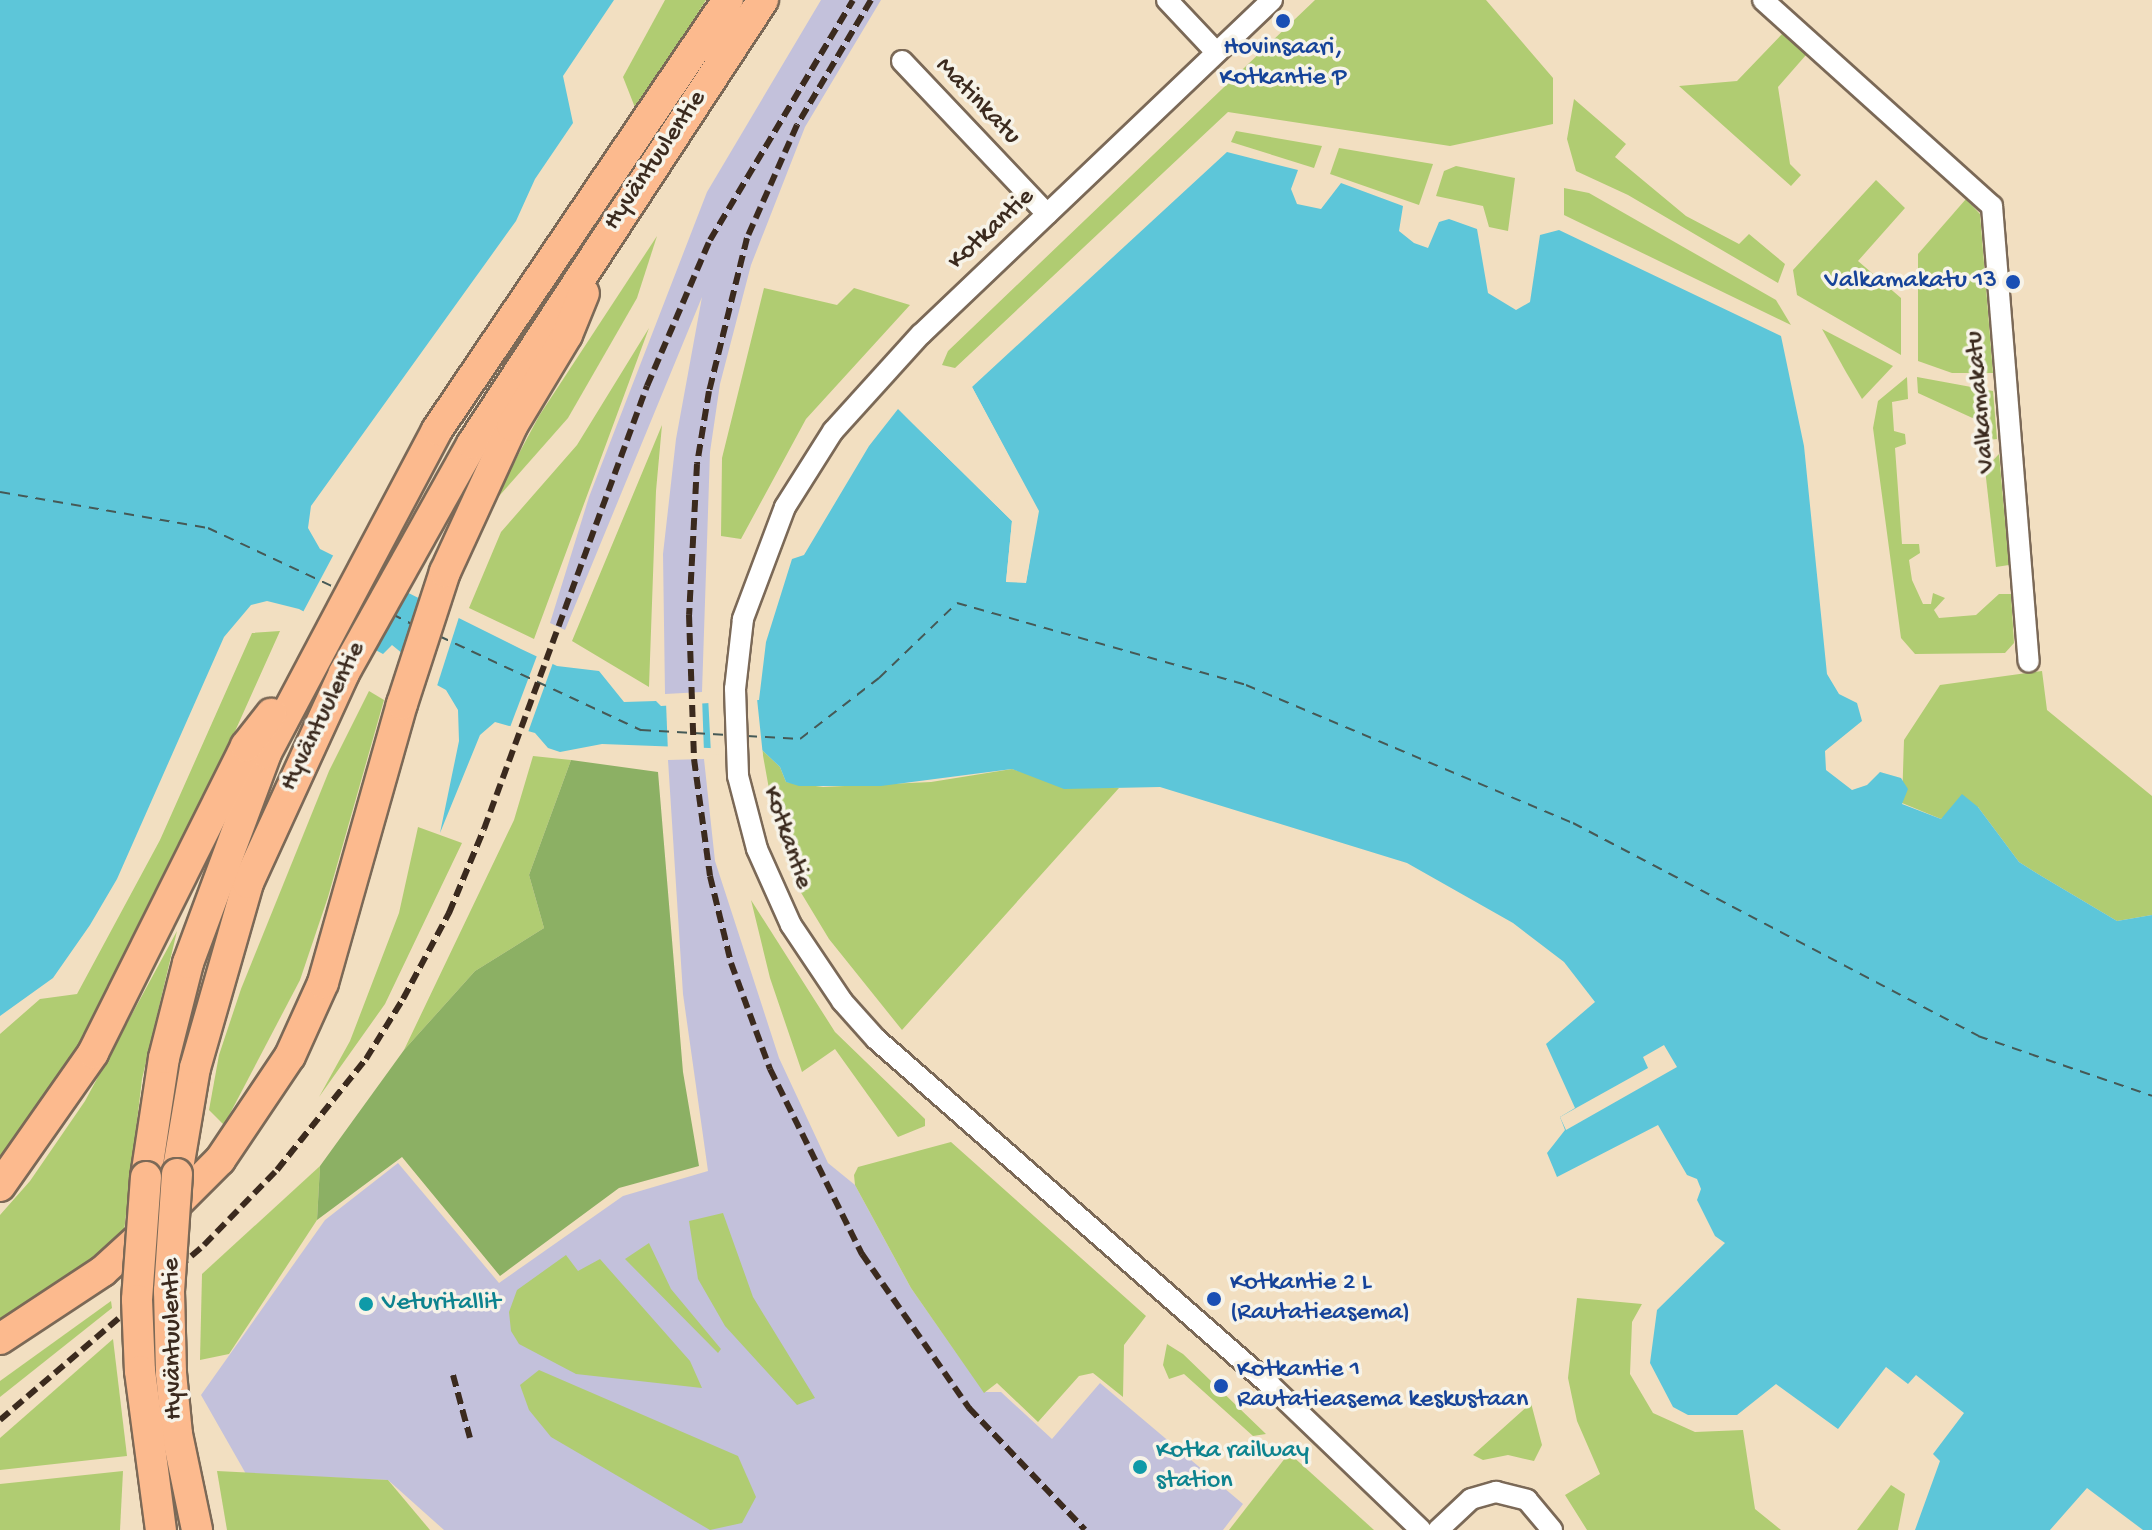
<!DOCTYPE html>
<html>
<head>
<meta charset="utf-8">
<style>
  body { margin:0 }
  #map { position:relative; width:2152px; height:1530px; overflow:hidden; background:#f2dfc1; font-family:"Gochi Hand",sans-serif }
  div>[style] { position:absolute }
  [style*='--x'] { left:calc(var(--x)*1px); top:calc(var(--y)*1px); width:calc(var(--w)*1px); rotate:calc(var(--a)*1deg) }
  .industrial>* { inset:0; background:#c3c1db }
  .green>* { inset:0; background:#b0cc72 }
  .forest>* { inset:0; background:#8cb064 }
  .water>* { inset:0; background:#5dc6d9 }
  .pier>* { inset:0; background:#f2dfc1 }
  .ferry>* { height:2px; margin-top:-1px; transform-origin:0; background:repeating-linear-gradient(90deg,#455956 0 10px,transparent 0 18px) }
  .roads { filter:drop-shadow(2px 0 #7b6957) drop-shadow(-2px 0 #7b6957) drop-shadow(0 2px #7b6957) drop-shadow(0 -2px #7b6957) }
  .minor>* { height:20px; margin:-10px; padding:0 10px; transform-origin:10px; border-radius:10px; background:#fff }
  .highway>* { height:30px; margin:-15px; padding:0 15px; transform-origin:15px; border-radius:15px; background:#fcba8e }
  .rail>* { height:6px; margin-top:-3px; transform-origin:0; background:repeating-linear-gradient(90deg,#3b2a1e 0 12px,transparent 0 18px) }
  .bridges { filter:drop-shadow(2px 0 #7b6957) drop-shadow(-2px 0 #7b6957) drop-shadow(0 2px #7b6957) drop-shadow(0 -2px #7b6957) }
  .highway-bridge>* { height:30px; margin:-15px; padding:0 15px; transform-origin:15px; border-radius:15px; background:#fcba8e }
  .dots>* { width:22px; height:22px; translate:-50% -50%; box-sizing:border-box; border:4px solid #f7f3e8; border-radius:50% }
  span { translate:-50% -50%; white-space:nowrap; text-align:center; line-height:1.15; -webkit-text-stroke:7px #f7f3e8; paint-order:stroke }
  .transit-label { font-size:26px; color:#164399 }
  .right { translate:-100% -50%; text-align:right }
  .left { translate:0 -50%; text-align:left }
  .street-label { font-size:26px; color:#3b2a1e }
  .culture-label { font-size:26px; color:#0d838f }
</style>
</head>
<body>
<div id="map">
  <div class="industrial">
    <i style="clip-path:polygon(821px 0,881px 0,805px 127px,751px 265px,720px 384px,710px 452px,702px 692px,665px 694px,663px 554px,676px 439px,702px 297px,565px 630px,550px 623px,589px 497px,707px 192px)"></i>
    <i style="clip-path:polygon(704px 759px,715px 861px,779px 1058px,828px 1163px,855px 1185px,911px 1288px,984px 1392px,1001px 1392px,1052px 1439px,1100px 1383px,1243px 1504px,1223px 1530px,444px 1530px,388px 1480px,246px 1474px,201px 1395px,325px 1220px,398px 1163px,499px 1283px,623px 1196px,708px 1171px,683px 994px,668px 760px)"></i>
  </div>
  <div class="green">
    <i style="clip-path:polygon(665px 0,706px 0,636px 110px,623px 77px)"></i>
    <i style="clip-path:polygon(1315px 0,1486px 0,1553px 78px,1553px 124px,1450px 146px,1228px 112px,955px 368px,942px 365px,948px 351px)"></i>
    <i style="clip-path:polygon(1783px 33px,1806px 55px,1778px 87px,1790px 164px,1801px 175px,1791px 186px,1679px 86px,1737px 81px)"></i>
    <i style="clip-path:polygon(1574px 99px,1626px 144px,1615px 157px,1686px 216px,1739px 244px,1749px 234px,1785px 264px,1778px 283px,1628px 195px,1576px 171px,1567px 139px)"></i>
    <i style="clip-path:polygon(1236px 131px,1322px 146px,1314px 168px,1231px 142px)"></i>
    <i style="clip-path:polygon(1339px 148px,1433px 164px,1419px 205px,1330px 174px)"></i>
    <i style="clip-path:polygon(1456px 166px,1515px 178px,1508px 231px,1489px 227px,1483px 206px,1436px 196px,1444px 171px)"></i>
    <i style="clip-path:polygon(1876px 180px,1905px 208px,1858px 261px,1901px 298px,1901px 355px,1797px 295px,1793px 270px)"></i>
    <i style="clip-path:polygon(1564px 188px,1589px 193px,1776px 300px,1791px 325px,1564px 215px)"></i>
    <i style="clip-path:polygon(1966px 199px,1980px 214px,1993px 373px,1952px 373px,1918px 361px,1918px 254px)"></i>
    <i style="clip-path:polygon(657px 236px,637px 298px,568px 418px,492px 504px,539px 416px)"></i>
    <i style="clip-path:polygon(764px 288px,837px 305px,854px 288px,910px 305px,806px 419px,741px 539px,721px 536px,722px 458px)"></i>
    <i style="clip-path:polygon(649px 328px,534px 639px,469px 608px,501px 532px,577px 445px)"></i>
    <i style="clip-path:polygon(1822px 329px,1893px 366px,1862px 399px,1846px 372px)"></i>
    <i style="clip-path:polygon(1907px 377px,1908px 399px,1892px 402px,1894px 431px,1905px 434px,1906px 444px,1895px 448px,1902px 544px,1919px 544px,1920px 553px,1909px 560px,1912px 580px,1923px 604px,1931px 604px,1933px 593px,1945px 598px,1934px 610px,1939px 618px,1976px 615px,1999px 594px,2011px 594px,2014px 643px,2005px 653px,1915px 654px,1901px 638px,1873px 428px,1878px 401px)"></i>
    <i style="clip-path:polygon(1917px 377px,1993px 391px,1997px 439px,1982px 441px,1979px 421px,1918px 393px)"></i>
    <i style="clip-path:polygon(662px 425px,656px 491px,649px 687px,572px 641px)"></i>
    <i style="clip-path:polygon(1999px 454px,2009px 565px,1996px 567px,1985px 469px)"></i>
    <i style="clip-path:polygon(280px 631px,167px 883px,100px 1015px,45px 1108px,0 1166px,0 1034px,40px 999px,77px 994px,160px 840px,252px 633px)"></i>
    <i style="clip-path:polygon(2042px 671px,2047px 710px,2152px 796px,2152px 915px,2117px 921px,2038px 874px,2019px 862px,1978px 807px,1951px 811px,1941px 819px,1902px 803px,1904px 740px,1940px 685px)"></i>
    <i style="clip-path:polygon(369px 691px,384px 700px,328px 897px,300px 980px,224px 1125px,209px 1110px,219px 1055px,241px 989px,329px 771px)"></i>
    <i style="clip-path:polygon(762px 750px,780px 767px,786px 782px,823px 787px,931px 782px,1012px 769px,1073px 787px,1119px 788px,902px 1030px,829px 939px,794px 881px,776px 828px)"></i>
    <i style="clip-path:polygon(533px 756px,571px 760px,529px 875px,544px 928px,475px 971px,404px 1050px,514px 820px)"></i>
    <i style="clip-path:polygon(418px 827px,462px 843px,385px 1004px,319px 1097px,350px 1041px,399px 913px)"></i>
    <i style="clip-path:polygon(751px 900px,835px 1032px,925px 1119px,925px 1126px,898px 1137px,835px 1049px,802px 1072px,770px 978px)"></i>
    <i style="clip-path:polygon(177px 931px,142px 1079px,123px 1240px,0 1322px,0 1215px,30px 1181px,85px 1101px)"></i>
    <i style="clip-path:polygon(951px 1142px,1146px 1316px,1124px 1345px,1123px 1397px,1093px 1373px,1079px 1376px,1038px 1422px,997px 1383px,984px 1393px,911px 1288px,855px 1185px,854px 1175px,858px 1167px)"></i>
    <i style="clip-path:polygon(320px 1166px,317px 1220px,229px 1354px,200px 1360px,202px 1274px)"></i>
    <i style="clip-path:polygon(723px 1213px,753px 1297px,815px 1398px,797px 1405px,725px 1326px,698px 1279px,689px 1221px)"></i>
    <i style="clip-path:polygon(649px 1243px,671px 1289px,721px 1349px,718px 1353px,625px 1259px)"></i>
    <i style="clip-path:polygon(566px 1255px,578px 1271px,600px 1259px,690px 1361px,702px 1388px,576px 1374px,519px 1344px,511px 1331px,509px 1312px,517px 1290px)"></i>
    <i style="clip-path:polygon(1577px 1298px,1642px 1304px,1632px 1322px,1630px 1374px,1653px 1413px,1695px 1432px,1743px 1430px,1755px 1509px,1781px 1530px,1587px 1530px,1565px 1495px,1600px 1474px,1577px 1421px,1568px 1378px)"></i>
    <i style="clip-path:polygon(111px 1301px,112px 1308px,0 1397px,0 1381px)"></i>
    <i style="clip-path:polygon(113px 1339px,127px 1456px,0 1470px,0 1438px)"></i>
    <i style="clip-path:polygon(1167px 1344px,1183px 1354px,1266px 1434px,1253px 1436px,1184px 1374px,1169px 1379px,1163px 1365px)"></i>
    <i style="clip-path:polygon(539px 1370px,738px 1456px,756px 1497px,742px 1523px,710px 1530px,551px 1437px,529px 1410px,520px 1385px)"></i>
    <i style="clip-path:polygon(1531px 1403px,1542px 1445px,1534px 1461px,1508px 1455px,1483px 1460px,1473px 1455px)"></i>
    <i style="clip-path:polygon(1289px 1453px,1374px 1530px,1229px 1530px)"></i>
    <i style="clip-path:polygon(123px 1471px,120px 1530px,0 1530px,0 1484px)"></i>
    <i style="clip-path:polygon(217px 1471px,388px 1480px,430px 1530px,227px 1530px)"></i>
    <i style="clip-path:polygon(1891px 1485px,1905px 1494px,1898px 1530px,1857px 1530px)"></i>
  </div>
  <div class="forest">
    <i style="clip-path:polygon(571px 760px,658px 772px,683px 1072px,699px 1166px,619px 1188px,500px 1276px,402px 1157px,317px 1220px,320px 1166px,404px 1050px,475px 971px,544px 928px,529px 875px)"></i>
  </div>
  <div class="water">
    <i style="clip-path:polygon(0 0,614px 0,563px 76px,573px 123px,535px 179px,516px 221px,311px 506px,308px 528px,320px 549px,521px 649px,557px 666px,599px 671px,624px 702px,656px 701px,661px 706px,759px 700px,766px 642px,792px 559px,804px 555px,869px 446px,898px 409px,1012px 521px,1006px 582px,1026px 582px,1038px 511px,972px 387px,1227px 152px,1298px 170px,1291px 189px,1297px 204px,1321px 209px,1341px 183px,1403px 206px,1399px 231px,1414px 243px,1428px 248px,1439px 222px,1449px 219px,1477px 229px,1488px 293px,1516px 310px,1530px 302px,1540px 235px,1559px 230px,1781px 336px,1804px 446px,1827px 674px,1839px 694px,1857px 703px,1862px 721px,1825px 751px,1826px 770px,1852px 790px,1867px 785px,1880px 772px,1901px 778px,1908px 789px,1902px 804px,1941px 819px,1962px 794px,1978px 807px,2019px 862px,2038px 874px,2117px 921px,2152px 915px,2152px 1530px,2143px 1530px,2087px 1488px,2050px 1530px,1915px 1530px,1940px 1461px,1933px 1454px,1964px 1413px,1916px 1375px,1908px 1384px,1886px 1367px,1838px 1429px,1776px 1384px,1737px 1415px,1688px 1415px,1673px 1407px,1650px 1363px,1657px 1310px,1725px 1243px,1715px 1236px,1697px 1200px,1701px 1189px,1697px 1179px,1687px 1175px,1658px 1125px,1557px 1177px,1547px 1153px,1565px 1130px,1560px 1117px,1575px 1108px,1546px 1044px,1595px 1002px,1564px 962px,1513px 923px,1407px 863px,1160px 787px,1064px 789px,1012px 769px,881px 786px,799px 786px,786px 782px,780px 767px,762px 750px,602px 744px,560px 752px,548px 748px,535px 733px,495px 722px,480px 735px,440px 833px,459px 741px,458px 710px,446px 690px,397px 663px,403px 654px,392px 645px,383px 654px,299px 609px,267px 601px,251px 605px,224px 637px,117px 879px,90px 925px,53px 978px,0 1016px)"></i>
  </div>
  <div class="pier">
    <i style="clip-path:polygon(972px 387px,1039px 511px,1026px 583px,1006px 582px,1012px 521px,898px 409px,1015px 519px,1010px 578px,1022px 579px,1034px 512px,1003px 462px,968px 388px)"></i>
    <i style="clip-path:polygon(335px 552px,408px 588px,374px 654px,302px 614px)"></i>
    <i style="clip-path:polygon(425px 597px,460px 614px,436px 689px,401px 670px)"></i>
    <i style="clip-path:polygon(538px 653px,554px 660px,527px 735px,509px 730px)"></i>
    <i style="clip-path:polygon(756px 689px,763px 756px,711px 754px,708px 696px,756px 696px)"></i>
    <i style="clip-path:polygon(702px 696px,704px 753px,668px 753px,666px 702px)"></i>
    <i style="clip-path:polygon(1664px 1045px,1677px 1067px,1566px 1130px,1560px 1117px,1648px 1068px,1643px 1057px)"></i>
  </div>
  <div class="ferry">
    <i style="--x:0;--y:492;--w:211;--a:9.8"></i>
    <i style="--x:208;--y:528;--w:141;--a:25.1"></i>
    <i style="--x:392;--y:614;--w:22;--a:27"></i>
    <i style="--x:439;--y:636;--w:223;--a:25"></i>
    <i style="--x:641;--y:730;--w:87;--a:3.3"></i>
    <i style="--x:747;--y:736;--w:53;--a:3.2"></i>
    <i style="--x:800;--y:739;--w:100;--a:-37.7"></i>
    <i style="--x:879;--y:678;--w:108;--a:-43.9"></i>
    <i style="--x:957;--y:603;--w:300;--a:15.8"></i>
    <i style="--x:1246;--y:685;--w:355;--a:22.9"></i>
    <i style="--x:1573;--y:823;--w:458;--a:27.7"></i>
    <i style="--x:1978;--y:1036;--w:184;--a:19"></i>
  </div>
  <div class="roads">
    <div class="minor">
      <i style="--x:1167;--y:0;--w:71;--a:46.7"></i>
      <i style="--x:1272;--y:0;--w:485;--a:136.4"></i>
      <i style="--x:921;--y:334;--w:131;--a:132.2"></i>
      <i style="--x:833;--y:431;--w:90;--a:122.3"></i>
      <i style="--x:785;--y:507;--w:120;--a:110.6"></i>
      <i style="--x:743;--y:619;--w:70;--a:96.5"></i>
      <i style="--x:735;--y:689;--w:87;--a:88"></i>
      <i style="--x:738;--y:776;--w:75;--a:75.4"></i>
      <i style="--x:757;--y:849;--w:83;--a:65.9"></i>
      <i style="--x:791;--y:925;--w:92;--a:56.1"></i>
      <i style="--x:842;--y:1001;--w:51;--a:48.2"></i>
      <i style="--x:876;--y:1039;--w:524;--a:41.29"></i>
      <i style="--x:1270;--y:1385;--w:209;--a:43.8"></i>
      <i style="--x:1763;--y:0;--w:308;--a:42"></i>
      <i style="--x:1992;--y:206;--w:457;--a:85.4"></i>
      <i style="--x:902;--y:61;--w:211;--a:46.5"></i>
      <i style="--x:1438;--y:1530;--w:45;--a:-43.2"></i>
      <i style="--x:1471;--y:1499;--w:26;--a:-16"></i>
      <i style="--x:1496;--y:1492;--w:32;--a:14"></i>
      <i style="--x:1527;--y:1500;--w:39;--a:50"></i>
    </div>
    <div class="highway">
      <i style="--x:177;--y:1174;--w:108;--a:-80.4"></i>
      <i style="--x:195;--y:1068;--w:192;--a:-74"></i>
      <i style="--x:248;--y:883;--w:231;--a:-65.4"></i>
      <i style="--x:344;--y:673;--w:262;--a:-60.8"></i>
      <i style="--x:472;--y:444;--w:531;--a:-56.76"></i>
      <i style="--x:146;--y:1177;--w:120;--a:-81.4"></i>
      <i style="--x:164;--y:1058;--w:98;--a:-75.8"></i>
      <i style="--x:188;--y:963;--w:224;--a:-69.6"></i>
      <i style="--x:266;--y:753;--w:365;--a:-62.1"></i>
      <i style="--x:437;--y:430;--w:519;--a:-55.91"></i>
      <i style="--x:0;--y:1186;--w:162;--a:-55"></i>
      <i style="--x:93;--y:1053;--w:343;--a:-63.5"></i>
      <i style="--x:246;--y:746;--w:41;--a:-52"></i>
      <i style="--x:0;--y:1339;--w:123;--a:-33.4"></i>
      <i style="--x:103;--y:1271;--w:86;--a:-42.2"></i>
      <i style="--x:167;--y:1213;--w:75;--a:-45"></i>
      <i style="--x:220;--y:1160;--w:125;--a:-56.1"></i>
      <i style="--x:290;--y:1056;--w:80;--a:-65.7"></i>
      <i style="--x:323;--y:983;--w:290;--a:-74.2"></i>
      <i style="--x:402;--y:704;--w:139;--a:-72"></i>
      <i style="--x:445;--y:572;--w:161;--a:-65.3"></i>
      <i style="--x:512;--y:426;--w:106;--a:-58.9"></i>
      <i style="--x:567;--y:335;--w:45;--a:-68"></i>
    </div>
  </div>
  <div class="rail">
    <i style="--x:871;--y:0;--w:145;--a:120.6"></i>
    <i style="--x:797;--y:125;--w:124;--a:113.9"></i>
    <i style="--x:747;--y:238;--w:158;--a:103.9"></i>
    <i style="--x:709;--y:391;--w:74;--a:99.3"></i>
    <i style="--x:697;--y:464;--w:151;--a:93"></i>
    <i style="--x:689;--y:615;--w:144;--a:88"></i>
    <i style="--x:694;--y:759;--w:118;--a:82.2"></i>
    <i style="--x:710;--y:876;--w:89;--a:76.4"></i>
    <i style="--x:731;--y:963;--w:113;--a:69.8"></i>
    <i style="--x:770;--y:1069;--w:207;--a:63.6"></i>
    <i style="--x:862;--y:1254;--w:188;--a:55.2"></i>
    <i style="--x:969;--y:1408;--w:168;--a:46.4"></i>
    <i style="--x:453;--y:1375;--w:65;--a:74.9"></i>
    <i style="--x:0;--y:1420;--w:269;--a:-40.6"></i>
    <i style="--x:204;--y:1245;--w:105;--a:-45.8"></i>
    <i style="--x:277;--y:1170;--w:142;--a:-51.3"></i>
    <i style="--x:366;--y:1059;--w:70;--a:-58.3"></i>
    <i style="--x:403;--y:999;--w:98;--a:-61.9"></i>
    <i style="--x:449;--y:913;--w:91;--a:-67.4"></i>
    <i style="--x:484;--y:829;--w:472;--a:-69.8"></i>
    <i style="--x:647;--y:386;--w:159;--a:-66.7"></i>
    <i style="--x:710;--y:240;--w:279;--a:-59.2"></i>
  </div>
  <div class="bridges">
    <div class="highway-bridge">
      <i style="--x:177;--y:1174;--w:117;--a:93.9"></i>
      <i style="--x:169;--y:1291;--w:82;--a:88.6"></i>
      <i style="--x:171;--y:1373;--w:61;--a:84.4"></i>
      <i style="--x:177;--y:1434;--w:98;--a:78.2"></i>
      <i style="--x:146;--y:1177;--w:123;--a:94.2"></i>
      <i style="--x:137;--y:1300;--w:71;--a:87.6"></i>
      <i style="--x:140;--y:1371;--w:160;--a:82.5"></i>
    </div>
  </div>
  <div class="dots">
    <i style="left:1283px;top:21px;background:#1a4fb4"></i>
    <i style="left:2013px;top:282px;background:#1a4fb4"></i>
    <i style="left:1214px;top:1299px;background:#1a4fb4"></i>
    <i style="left:366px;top:1304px;background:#0f9aa8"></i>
    <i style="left:1221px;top:1386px;background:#1a4fb4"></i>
    <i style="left:1140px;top:1467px;background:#0f9aa8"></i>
  </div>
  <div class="transit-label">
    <span style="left:1283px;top:64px">Hovinsaari,<br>Kotkantie P</span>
    <span class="right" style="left:1997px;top:282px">Valkamakatu 13</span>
    <span class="left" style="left:1230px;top:1299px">Kotkantie 2 L<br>(Rautatieasema)</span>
    <span class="left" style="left:1237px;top:1386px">Kotkantie 1<br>Rautatieasema keskustaan</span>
  </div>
  <div class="street-label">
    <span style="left:977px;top:102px;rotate:46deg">Matinkatu</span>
    <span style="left:656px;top:161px;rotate:-56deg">Hyväntuulentie</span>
    <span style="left:992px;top:230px;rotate:-43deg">Kotkantie</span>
    <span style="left:1982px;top:402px;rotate:-95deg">Valkamakatu</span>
    <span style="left:324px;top:717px;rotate:-64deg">Hyväntuulentie</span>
    <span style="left:786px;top:838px;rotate:71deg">Kotkantie</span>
    <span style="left:174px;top:1339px;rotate:-91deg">Hyväntuulentie</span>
  </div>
  <div class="culture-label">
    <span class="left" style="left:382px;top:1304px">Veturitallit</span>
    <span class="left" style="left:1156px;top:1467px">Kotka railway<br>station</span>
  </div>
</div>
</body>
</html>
